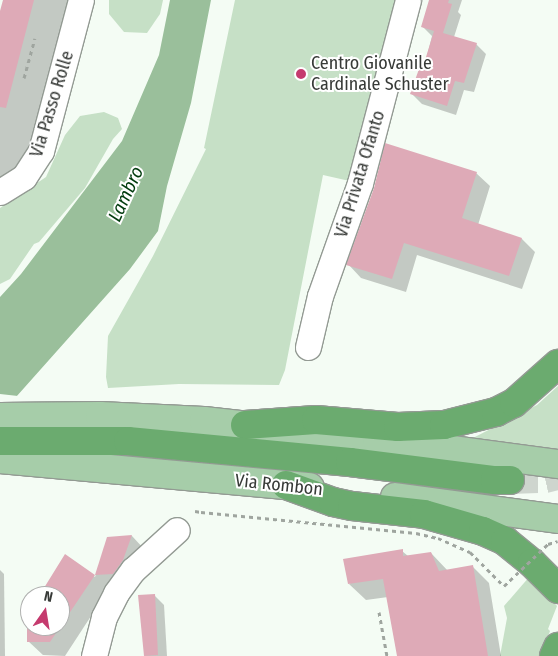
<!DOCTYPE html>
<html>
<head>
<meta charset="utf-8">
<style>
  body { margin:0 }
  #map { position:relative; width:558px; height:656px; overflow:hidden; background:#f4fcf4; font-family:"Fira Sans Condensed",sans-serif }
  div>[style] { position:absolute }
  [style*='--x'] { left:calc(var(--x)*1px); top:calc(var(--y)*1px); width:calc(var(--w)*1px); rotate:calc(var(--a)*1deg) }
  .green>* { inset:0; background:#c6e0c6 }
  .water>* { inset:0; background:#9abf9b }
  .pier>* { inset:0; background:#f4fcf4 }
  .shadow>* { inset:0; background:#0003 }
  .building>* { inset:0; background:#deaab7 }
  .highway-tunnel>* { height:28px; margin-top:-14px; transform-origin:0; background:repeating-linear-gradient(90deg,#ced5ce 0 28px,transparent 0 42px) }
  .path>* { height:3px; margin-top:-1.5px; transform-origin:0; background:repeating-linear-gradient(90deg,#9fa59f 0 4px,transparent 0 8px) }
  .roads { filter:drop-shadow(1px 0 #939a93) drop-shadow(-1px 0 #939a93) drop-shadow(0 1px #939a93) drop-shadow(0 -1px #939a93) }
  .minor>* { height:25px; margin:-12.5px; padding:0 12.5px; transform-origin:12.5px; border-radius:12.5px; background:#fff }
  .major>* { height:28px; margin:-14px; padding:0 14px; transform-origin:14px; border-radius:14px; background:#a6cda9 }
  .highway>* { height:28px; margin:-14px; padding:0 14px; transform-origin:14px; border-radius:14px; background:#6bab6f }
  .path-bridge>* { height:3px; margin-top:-1.5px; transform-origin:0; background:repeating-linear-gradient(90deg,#9fa59f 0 4px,transparent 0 8px) }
  .dots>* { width:14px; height:14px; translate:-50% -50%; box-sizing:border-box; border:2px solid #fff; border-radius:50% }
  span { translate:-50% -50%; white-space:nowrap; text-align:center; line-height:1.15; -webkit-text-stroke:4px #fff; paint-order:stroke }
  .poi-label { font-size:18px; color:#373a37 }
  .left { translate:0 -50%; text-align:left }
  .street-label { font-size:18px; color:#373a37 }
  .water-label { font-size:19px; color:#013b0d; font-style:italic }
  .north { position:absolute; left:20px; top:586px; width:50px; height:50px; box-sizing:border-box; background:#fff; border:1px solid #afb0af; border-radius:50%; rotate:13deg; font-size:14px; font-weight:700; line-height:20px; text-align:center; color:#373a37 }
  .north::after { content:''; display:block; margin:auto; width:18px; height:22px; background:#c53a6e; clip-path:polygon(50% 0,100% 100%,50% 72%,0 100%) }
</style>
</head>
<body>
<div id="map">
  <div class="green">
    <i style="clip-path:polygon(109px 0,163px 0,160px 14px,147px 33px,124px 32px,109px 14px)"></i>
    <i style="clip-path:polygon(235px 0,401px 0,354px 182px,323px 175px,285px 370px,279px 385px,179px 384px,108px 388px,106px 377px,108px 336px,153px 256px,206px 149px,204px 148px)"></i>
    <i style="clip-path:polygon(104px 112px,118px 118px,122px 129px,113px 139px,85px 188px,39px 242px,34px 244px,10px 279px,0 284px,0 208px,46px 177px,65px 135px,80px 116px)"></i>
    <i style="clip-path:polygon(558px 386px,558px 451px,471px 439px,537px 405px)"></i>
    <i style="clip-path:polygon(530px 576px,557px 606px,548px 629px,550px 631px,541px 656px,500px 656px,507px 618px,504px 606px)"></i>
  </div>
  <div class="water">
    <i style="clip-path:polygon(170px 0,211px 0,191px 103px,167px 186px,158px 231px,130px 269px,0 415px,0 297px,21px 274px,122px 141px,159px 55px)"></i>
  </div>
  <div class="pier">
    <i style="clip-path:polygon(0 394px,18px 396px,0 415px)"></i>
  </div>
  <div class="shadow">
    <i style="clip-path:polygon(4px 0,69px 0,28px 173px,0 182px,0 16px)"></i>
    <i style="clip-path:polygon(431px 0,462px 0,458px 12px,461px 15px,454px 37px,476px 44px,486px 54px,474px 92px,464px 90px,456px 115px,422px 104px,412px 94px,423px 72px,432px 36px,423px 27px)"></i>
    <i style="clip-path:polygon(476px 173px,490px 186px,478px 225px,522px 239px,535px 252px,522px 289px,417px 255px,406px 292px,361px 278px,348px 264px)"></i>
    <i style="clip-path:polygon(132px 536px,145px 550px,108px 590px,65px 656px,43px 655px,28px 641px,30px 618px,30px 626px,60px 626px,65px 556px,95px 577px,108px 538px)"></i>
    <i style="clip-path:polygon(402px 551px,408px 556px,431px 553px,448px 571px,472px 566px,489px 583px,501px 656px,398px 656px,388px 597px,366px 600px,349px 584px)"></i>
    <i style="clip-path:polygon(0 570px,4px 574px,5px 656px,0 656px)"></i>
    <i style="clip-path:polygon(154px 595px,164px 605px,167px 656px,145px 656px)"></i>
  </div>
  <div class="building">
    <i style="clip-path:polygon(3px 0,34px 0,6px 108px,0 107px,0 11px)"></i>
    <i style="clip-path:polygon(429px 0,449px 0,448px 3px,452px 4px,443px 33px,477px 43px,464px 83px,455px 81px,447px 106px,410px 94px,419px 69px,422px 70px,434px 31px,421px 27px)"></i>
    <i style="clip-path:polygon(385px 143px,477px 172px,462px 218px,522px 238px,509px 276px,404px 243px,392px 279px,346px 265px,374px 188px)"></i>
    <i style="clip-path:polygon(132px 535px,123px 560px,113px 574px,95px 575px,107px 537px)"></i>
    <i style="clip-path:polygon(403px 549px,403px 556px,431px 552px,439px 571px,473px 565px,488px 656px,397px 656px,383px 579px,348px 584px,343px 559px)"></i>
    <i style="clip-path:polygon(65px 554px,95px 575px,50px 642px,27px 642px,27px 621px,30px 614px,30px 626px,60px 626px,60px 596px,39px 596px)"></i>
    <i style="clip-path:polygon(155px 594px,158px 655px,144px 656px,138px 595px)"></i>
  </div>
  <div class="highway-tunnel">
    <i style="--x:510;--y:480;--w:35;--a:-2"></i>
    <i style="--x:545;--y:479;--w:13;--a:-13"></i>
  </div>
  <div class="path">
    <i style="--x:24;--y:78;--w:41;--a:-74.6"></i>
    <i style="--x:195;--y:511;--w:6;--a:9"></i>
    <i style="--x:379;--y:612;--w:45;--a:79.7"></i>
  </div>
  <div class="roads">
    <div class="minor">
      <i style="--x:0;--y:192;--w:28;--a:-32"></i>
      <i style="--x:24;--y:177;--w:31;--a:-57"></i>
      <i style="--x:41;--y:151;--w:156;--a:-75.2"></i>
      <i style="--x:308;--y:347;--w:52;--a:-76.8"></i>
      <i style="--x:320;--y:296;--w:120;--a:-70.5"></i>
      <i style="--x:360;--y:183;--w:189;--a:-75.3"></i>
      <i style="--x:94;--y:656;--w:40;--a:-75.6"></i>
      <i style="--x:104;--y:617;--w:27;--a:-63"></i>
      <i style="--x:116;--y:593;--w:29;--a:-54"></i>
      <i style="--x:133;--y:570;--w:59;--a:-42.3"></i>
    </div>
    <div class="major">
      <i style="--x:0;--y:417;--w:100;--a:-0.6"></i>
      <i style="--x:100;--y:416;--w:104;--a:2.8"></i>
      <i style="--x:204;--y:421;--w:174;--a:6.3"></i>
      <i style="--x:377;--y:440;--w:183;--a:7.6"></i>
      <i style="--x:0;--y:459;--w:311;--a:5.2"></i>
      <i style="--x:395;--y:497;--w:164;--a:7.7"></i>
    </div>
    <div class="highway">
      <i style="--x:245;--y:425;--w:71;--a:-4"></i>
      <i style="--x:316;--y:420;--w:82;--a:4.9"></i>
      <i style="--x:398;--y:427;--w:46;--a:-2.5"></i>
      <i style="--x:444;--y:425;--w:54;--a:-14"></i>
      <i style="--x:496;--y:412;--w:20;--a:-27"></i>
      <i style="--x:514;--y:403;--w:59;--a:-41.6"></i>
      <i style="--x:0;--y:441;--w:128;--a:0"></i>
      <i style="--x:128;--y:441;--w:223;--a:5.4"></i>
      <i style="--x:350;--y:462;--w:146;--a:7.1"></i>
      <i style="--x:495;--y:480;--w:15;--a:0"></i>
      <i style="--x:286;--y:485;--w:50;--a:19.9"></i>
      <i style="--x:333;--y:502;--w:19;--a:12"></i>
      <i style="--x:352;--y:506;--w:72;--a:6.3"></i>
      <i style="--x:424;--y:514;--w:61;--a:16.1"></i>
      <i style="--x:483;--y:531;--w:24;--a:24"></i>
      <i style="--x:505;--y:541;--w:35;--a:39"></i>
      <i style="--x:532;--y:563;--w:37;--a:45"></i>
      <i style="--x:554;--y:656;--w:10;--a:-66"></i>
    </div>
  </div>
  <div class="path-bridge">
    <i style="--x:201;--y:512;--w:216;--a:5.6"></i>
    <i style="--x:416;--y:533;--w:23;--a:13"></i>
    <i style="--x:438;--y:538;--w:35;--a:24"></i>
    <i style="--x:470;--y:552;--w:48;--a:45"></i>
    <i style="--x:504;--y:586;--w:61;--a:-43.7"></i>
    <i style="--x:548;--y:544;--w:10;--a:-17"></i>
  </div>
  <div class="dots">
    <i style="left:301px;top:74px;background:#c53a6e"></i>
  </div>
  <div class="poi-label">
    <span class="left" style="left:311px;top:74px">Centro Giovanile<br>Cardinale Schuster</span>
  </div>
  <div class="street-label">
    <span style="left:52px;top:104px;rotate:-73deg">Via Passo Rolle</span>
    <span style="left:360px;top:174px;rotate:-73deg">Via Privata Ofanto</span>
    <span style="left:279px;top:485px;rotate:6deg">Via Rombon</span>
  </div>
  <div class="water-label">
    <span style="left:126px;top:194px;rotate:-65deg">Lambro</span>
  </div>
  <div class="north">N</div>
</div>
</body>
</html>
